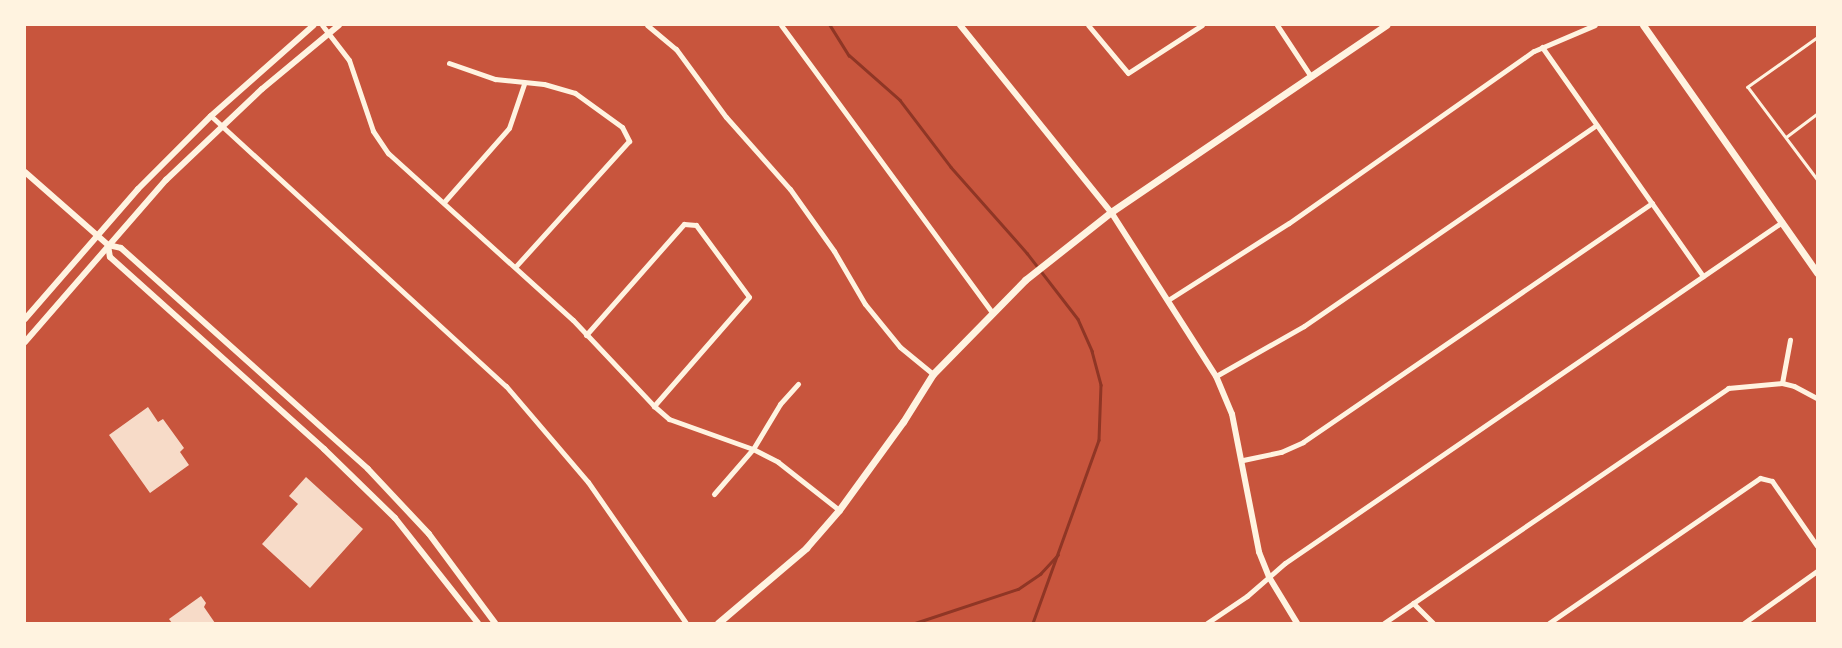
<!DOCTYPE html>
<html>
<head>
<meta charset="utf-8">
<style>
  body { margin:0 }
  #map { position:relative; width:1842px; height:648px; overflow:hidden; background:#c8553d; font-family:"Titillium Web",sans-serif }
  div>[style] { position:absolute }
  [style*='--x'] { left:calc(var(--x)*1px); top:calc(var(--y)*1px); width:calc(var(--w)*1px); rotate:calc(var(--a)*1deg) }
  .stream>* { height:2.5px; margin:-1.25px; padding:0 1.25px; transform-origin:1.25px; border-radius:1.25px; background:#8f3625 }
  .building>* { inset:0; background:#f7dbc8 }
  .service>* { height:2.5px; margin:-1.25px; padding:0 1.25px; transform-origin:1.25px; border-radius:1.25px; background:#fff3e0 }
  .minor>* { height:5px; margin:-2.5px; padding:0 2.5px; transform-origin:2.5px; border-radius:2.5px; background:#fff3e0 }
  .tertiary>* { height:6px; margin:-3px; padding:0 3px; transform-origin:3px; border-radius:3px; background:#fff3e0 }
  .secondary>* { height:7px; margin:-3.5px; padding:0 3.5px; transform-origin:3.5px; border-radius:3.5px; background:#fff3e0 }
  span { translate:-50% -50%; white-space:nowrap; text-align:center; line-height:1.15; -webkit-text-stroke:5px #fff3e0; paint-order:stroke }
  .frame { position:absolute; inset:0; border:26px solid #fff3e0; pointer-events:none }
</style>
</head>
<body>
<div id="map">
  <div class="stream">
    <i style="--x:830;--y:25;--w:36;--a:58"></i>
    <i style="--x:849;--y:55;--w:68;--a:41.4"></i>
    <i style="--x:900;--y:100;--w:84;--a:52.7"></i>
    <i style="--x:951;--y:167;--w:115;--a:48.5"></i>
    <i style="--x:1027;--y:253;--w:83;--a:52.3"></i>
    <i style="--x:1078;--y:319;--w:35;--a:66"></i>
    <i style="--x:1092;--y:351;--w:35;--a:75"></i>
    <i style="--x:1101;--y:385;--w:55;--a:92.1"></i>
    <i style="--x:1099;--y:440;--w:195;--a:109.8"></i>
    <i style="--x:915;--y:623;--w:108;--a:-18.3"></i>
    <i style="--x:1018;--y:589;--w:27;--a:-34"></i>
    <i style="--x:1040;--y:574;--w:26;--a:-47"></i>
  </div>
  <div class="building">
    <i style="clip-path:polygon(148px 407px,158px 422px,163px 419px,184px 448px,180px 452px,189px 465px,150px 493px,109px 435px)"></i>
    <i style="clip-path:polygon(306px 477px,363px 529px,310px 588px,262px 544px,298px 504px,289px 496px)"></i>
    <i style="clip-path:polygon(201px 596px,206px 603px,204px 607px,215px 623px,172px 623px,169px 619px)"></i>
  </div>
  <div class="service">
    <i style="--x:1817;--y:38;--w:85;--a:144.6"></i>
    <i style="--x:1748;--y:87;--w:115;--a:53.1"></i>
    <i style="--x:1786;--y:137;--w:39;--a:-37"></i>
  </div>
  <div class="minor">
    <i style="--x:322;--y:25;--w:44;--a:52.4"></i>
    <i style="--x:349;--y:60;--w:75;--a:71.3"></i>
    <i style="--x:373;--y:131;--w:27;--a:56"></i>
    <i style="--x:388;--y:153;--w:249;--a:42.1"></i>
    <i style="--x:573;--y:320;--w:118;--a:46.7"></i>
    <i style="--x:654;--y:406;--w:20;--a:41"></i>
    <i style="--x:669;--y:419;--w:89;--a:19.7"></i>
    <i style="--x:753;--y:449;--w:28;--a:27"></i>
    <i style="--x:778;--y:462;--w:78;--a:38.2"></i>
    <i style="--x:647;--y:25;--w:38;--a:40"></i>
    <i style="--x:676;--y:49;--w:84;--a:53.7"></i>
    <i style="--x:726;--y:117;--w:96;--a:48.4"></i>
    <i style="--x:790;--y:189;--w:76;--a:54.6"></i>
    <i style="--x:834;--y:251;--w:61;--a:59.7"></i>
    <i style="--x:865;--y:304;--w:55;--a:50.9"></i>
    <i style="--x:900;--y:347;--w:43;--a:39.3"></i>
    <i style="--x:781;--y:25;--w:356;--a:53.7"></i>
    <i style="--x:1088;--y:25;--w:62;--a:50.2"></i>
    <i style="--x:1128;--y:73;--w:88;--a:-33"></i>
    <i style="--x:1277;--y:25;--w:60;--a:56.6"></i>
    <i style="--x:1542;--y:47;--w:280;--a:54.9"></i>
    <i style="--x:449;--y:63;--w:49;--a:19.2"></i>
    <i style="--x:495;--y:79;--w:49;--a:5.8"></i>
    <i style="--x:544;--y:84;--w:32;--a:16"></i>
    <i style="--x:575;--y:93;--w:58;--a:35.9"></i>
    <i style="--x:622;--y:127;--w:16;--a:63"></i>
    <i style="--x:629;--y:141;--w:169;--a:132.1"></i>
    <i style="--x:211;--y:116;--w:400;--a:42.5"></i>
    <i style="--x:506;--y:386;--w:126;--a:49.5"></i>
    <i style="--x:588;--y:482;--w:172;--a:55.2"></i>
    <i style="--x:444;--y:202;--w:98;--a:-48.7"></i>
    <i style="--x:509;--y:128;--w:46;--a:-71.2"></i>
    <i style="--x:1168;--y:300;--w:143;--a:-32.5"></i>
    <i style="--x:1289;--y:223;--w:299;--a:-35.1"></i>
    <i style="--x:1534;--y:51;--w:66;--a:-23.1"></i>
    <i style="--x:586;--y:335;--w:148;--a:-48.6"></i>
    <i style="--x:684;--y:224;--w:12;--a:5"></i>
    <i style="--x:696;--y:225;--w:89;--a:53.6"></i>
    <i style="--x:749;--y:297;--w:145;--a:131.1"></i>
    <i style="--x:1216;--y:376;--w:101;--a:-29.6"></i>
    <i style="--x:1304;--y:326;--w:354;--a:-34.5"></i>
    <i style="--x:1782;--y:383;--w:44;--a:-79.5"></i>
    <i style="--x:1243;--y:460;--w:39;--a:-12"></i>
    <i style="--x:1281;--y:452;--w:24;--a:-24"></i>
    <i style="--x:1303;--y:442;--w:423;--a:-34.4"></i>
    <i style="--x:714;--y:494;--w:60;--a:-49.1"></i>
    <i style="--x:753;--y:449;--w:52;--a:-59"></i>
    <i style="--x:780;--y:404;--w:27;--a:-48"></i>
    <i style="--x:1413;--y:603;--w:28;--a:45"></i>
    <i style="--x:1207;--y:623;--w:48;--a:-34"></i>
    <i style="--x:1247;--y:596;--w:50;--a:-41"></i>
    <i style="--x:1285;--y:563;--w:603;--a:-34.45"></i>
    <i style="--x:1384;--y:623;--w:417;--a:-34.3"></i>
    <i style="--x:1728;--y:388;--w:54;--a:-5.3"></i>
    <i style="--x:1782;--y:383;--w:12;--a:14"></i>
    <i style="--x:1794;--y:386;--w:26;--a:28"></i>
    <i style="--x:1549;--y:623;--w:256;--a:-34.5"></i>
    <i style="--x:1760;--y:478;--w:12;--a:14"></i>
    <i style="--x:1772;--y:481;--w:79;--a:55.3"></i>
    <i style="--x:1744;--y:623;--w:90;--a:-35.5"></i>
  </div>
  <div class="tertiary">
    <i style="--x:960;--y:25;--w:240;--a:51.1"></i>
    <i style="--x:1111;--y:212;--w:195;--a:57.4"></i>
    <i style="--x:1216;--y:376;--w:41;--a:67.2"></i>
    <i style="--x:1232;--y:414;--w:141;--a:78.9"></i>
    <i style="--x:1259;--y:552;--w:27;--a:68"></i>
    <i style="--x:1269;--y:577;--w:54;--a:58.7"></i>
    <i style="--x:25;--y:172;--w:111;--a:41.3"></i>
    <i style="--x:108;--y:245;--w:13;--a:13"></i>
    <i style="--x:121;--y:248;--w:331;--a:41.8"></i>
    <i style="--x:368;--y:469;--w:89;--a:46.8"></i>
    <i style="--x:429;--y:534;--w:111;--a:53.4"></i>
    <i style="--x:108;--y:245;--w:12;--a:81"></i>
    <i style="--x:110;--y:257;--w:288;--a:41.9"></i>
    <i style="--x:324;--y:449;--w:99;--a:44.2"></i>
    <i style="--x:395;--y:518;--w:134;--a:51.7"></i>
    <i style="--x:25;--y:319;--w:172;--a:-49"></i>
    <i style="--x:138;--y:189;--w:103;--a:-45"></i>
    <i style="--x:211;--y:116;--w:137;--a:-41.5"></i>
    <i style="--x:25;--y:342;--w:215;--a:-49"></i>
    <i style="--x:166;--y:180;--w:132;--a:-43.5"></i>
    <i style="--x:262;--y:89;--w:100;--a:-39.7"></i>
  </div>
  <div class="secondary">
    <i style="--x:1643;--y:25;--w:303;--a:54.9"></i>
    <i style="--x:718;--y:623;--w:116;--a:-40.4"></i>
    <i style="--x:806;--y:548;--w:50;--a:-49"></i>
    <i style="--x:839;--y:510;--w:109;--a:-54"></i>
    <i style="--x:903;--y:422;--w:57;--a:-58"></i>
    <i style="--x:933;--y:374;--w:132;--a:-45.6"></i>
    <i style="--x:1025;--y:280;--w:110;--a:-38.3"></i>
    <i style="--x:1111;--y:212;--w:333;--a:-34.2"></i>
  </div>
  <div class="frame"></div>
</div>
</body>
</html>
